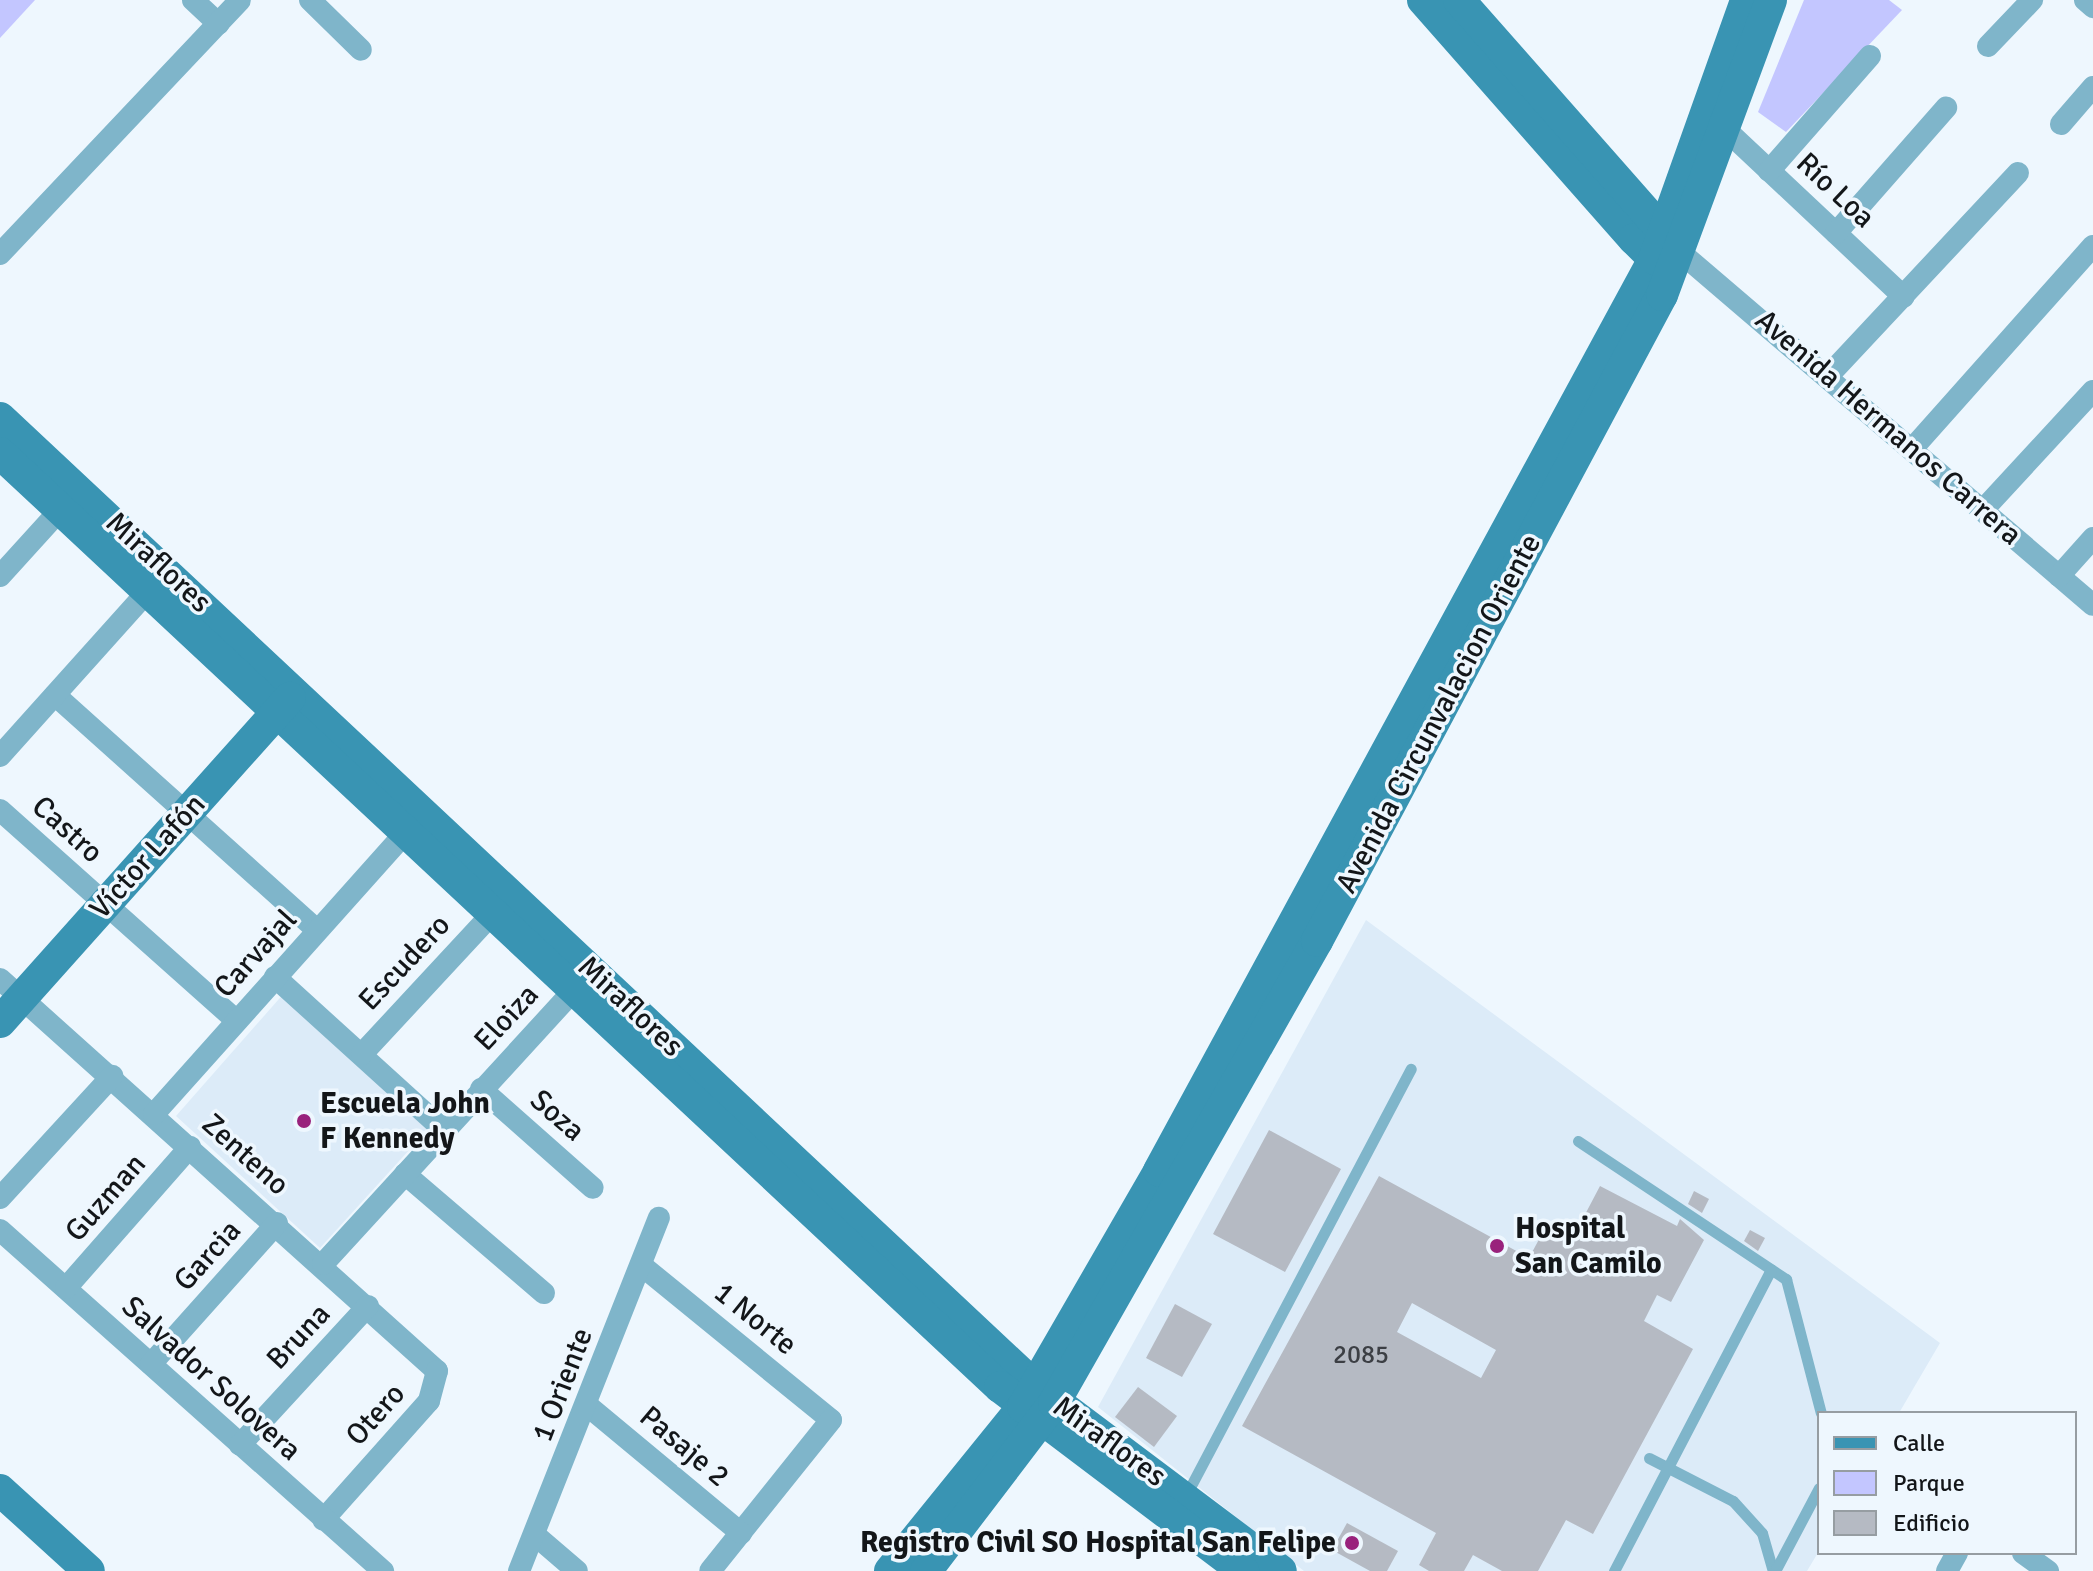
<!DOCTYPE html>
<html>
<head>
<meta charset="utf-8">
<style>
  body { margin:0 }
  #map { position:relative; width:2093px; height:1571px; overflow:hidden; background:#eef7fe; font-family:Signika,sans-serif }
  div>[style] { position:absolute }
  [style*='--x'] { left:calc(var(--x)*1px); top:calc(var(--y)*1px); width:calc(var(--w)*1px); rotate:calc(var(--a)*1deg) }
  .built>* { inset:0; background:#dcebf8 }
  .green>* { inset:0; background:#c3c6ff }
  .building>* { inset:0; background:#b5bac3 }
  .lane>* { height:11px; margin:-5.5px; padding:0 5.5px; transform-origin:5.5px; border-radius:5.5px; background:#7fb5ca }
  .street>* { height:22px; margin:-11px; padding:0 11px; transform-origin:11px; border-radius:11px; background:#7fb5ca }
  .secondary>* { height:32px; margin:-16px; padding:0 16px; transform-origin:16px; border-radius:16px; background:#3994b3 }
  .dots>* { width:22px; height:22px; translate:-50% -50%; box-sizing:border-box; border:4px solid #eef7fe; border-radius:50% }
  span { translate:-50% -50%; white-space:nowrap; text-align:center; line-height:1.15; -webkit-text-stroke:7px #eef7fe; paint-order:stroke }
  .number-label { font-size:26px; color:#3c3f44 }
  .number-label span { -webkit-text-stroke-width:0 }
  .street-label { font-size:30px; color:#131619 }
  .poi-label { font-size:30px; color:#131619; font-weight:700 }
  .left { translate:0 -50%; text-align:left }
  .right { translate:-100% -50%; text-align:right }
  .legend { position:absolute; left:1817px; top:1411px; width:260px; height:144px; box-sizing:border-box; background:#eef7fe; border:2px solid #969da2; margin:0; padding:10px 14px; list-style:none; font-size:24px; color:#131619 }
  .legend li { display:flex; align-items:center; gap:16px; height:40px }
  .legend b { width:40px; border:2px solid #969da2 }
</style>
</head>
<body>
<div id="map">
  <div class="built">
    <i style="clip-path:polygon(1366px 920px,1940px 1343px,1899px 1413px,1819px 1413px,1819px 1551px,1807px 1571px,1304px 1571px,1098px 1407px)"></i>
    <i style="clip-path:polygon(286px 991px,431px 1126px,320px 1248px,176px 1116px)"></i>
  </div>
  <div class="green">
    <i style="clip-path:polygon(0 0,35px 0,0 38px)"></i>
    <i style="clip-path:polygon(1804px 0,1889px 0,1902px 10px,1786px 132px,1758px 112px)"></i>
  </div>
  <div class="building">
    <i style="clip-path:polygon(1269px 1130px,1341px 1169px,1285px 1272px,1213px 1234px)"></i>
    <i style="clip-path:polygon(evenodd,1379px 1176px,1529px 1258px,1544px 1230px,1570px 1243px,1600px 1186px,1677px 1226px,1680px 1219px,1704px 1240px,1671px 1302px,1657px 1295px,1644px 1321px,1693px 1349px,1593px 1534px,1566px 1520px,1538px 1571px,1502px 1571px,1473px 1555px,1464px 1571px,1429px 1571px,1419px 1565px,1436px 1533px,1242px 1426px,1379px 1176px,1412px 1303px,1496px 1350px,1481px 1378px,1397px 1332px,1412px 1303px)"></i>
    <i style="clip-path:polygon(1694px 1191px,1709px 1199px,1702px 1213px,1688px 1204px)"></i>
    <i style="clip-path:polygon(1750px 1230px,1765px 1238px,1758px 1251px,1744px 1241px)"></i>
    <i style="clip-path:polygon(1175px 1304px,1212px 1324px,1182px 1377px,1146px 1358px)"></i>
    <i style="clip-path:polygon(1138px 1387px,1177px 1416px,1154px 1447px,1115px 1417px)"></i>
    <i style="clip-path:polygon(1347px 1523px,1398px 1551px,1387px 1571px,1370px 1571px,1332px 1550px)"></i>
  </div>
  <div class="lane">
    <i style="--x:1578;--y:1141;--w:250;--a:33.6"></i>
    <i style="--x:1786;--y:1279;--w:138;--a:75.4"></i>
    <i style="--x:1649;--y:1458;--w:94;--a:27.1"></i>
    <i style="--x:1733;--y:1501;--w:43;--a:47.8"></i>
    <i style="--x:1762;--y:1533;--w:40;--a:74"></i>
    <i style="--x:1185;--y:1497;--w:484;--a:-62.2"></i>
    <i style="--x:1614;--y:1571;--w:340;--a:-62.5"></i>
    <i style="--x:1775;--y:1571;--w:94;--a:-62.1"></i>
  </div>
  <div class="street">
    <i style="--x:193;--y:0;--w:35;--a:43"></i>
    <i style="--x:310;--y:0;--w:71;--a:44.4"></i>
    <i style="--x:2085;--y:0;--w:11;--a:41"></i>
    <i style="--x:1988;--y:46;--w:64;--a:-46.3"></i>
    <i style="--x:2061;--y:124;--w:49;--a:-49.1"></i>
    <i style="--x:1725;--y:129;--w:245;--a:43.2"></i>
    <i style="--x:1769;--y:171;--w:153;--a:-48.7"></i>
    <i style="--x:1836;--y:233;--w:167;--a:-48.7"></i>
    <i style="--x:1680;--y:252;--w:543;--a:40.52"></i>
    <i style="--x:0;--y:254;--w:349;--a:-46.6"></i>
    <i style="--x:1828;--y:376;--w:278;--a:-46.9"></i>
    <i style="--x:1912;--y:449;--w:272;--a:-48.3"></i>
    <i style="--x:1983;--y:510;--w:162;--a:-47.3"></i>
    <i style="--x:0;--y:576;--w:91;--a:-47.7"></i>
    <i style="--x:2059;--y:576;--w:51;--a:-48.2"></i>
    <i style="--x:55;--y:695;--w:352;--a:41.9"></i>
    <i style="--x:0;--y:756;--w:223;--a:-48.1"></i>
    <i style="--x:0;--y:810;--w:317;--a:41.7"></i>
    <i style="--x:275;--y:977;--w:228;--a:42.2"></i>
    <i style="--x:0;--y:979;--w:587;--a:41.89"></i>
    <i style="--x:437;--y:1371;--w:31;--a:105"></i>
    <i style="--x:429;--y:1401;--w:159;--a:131.7"></i>
    <i style="--x:362;--y:1054;--w:192;--a:-47.1"></i>
    <i style="--x:481;--y:1089;--w:149;--a:41.5"></i>
    <i style="--x:154;--y:1114;--w:375;--a:-48.2"></i>
    <i style="--x:405;--y:1174;--w:183;--a:40.6"></i>
    <i style="--x:0;--y:1198;--w:166;--a:-47.4"></i>
    <i style="--x:0;--y:1230;--w:513;--a:41.68"></i>
    <i style="--x:323;--y:1264;--w:372;--a:-47.5"></i>
    <i style="--x:641;--y:1265;--w:245;--a:39.2"></i>
    <i style="--x:831;--y:1420;--w:193;--a:128.7"></i>
    <i style="--x:66;--y:1288;--w:188;--a:-48.7"></i>
    <i style="--x:151;--y:1364;--w:189;--a:-48.2"></i>
    <i style="--x:588;--y:1406;--w:199;--a:39.7"></i>
    <i style="--x:240;--y:1445;--w:189;--a:-47.4"></i>
    <i style="--x:535;--y:1535;--w:55;--a:40.6"></i>
    <i style="--x:2023;--y:1553;--w:31;--a:36"></i>
    <i style="--x:519;--y:1571;--w:380;--a:-68.4"></i>
    <i style="--x:1947;--y:1571;--w:21;--a:-61"></i>
  </div>
  <div class="secondary">
    <i style="--x:1423;--y:0;--w:319;--a:48.6"></i>
    <i style="--x:1634;--y:239;--w:28;--a:45"></i>
    <i style="--x:1654;--y:259;--w:16;--a:-14"></i>
    <i style="--x:1459;--y:0;--w:324;--a:48.6"></i>
    <i style="--x:0;--y:418;--w:1419;--a:43.09"></i>
    <i style="--x:1036;--y:1387;--w:306;--a:36.9"></i>
    <i style="--x:0;--y:453;--w:1368;--a:43.05"></i>
    <i style="--x:1000;--y:1387;--w:305;--a:37.1"></i>
    <i style="--x:0;--y:1022;--w:435;--a:-48.2"></i>
    <i style="--x:0;--y:1490;--w:120;--a:42.3"></i>
    <i style="--x:890;--y:1571;--w:211;--a:-51"></i>
    <i style="--x:1023;--y:1407;--w:272;--a:-60"></i>
    <i style="--x:1159;--y:1171;--w:1038;--a:-61.51"></i>
    <i style="--x:1654;--y:259;--w:275;--a:-70.4"></i>
    <i style="--x:926;--y:1571;--w:211;--a:-52.7"></i>
    <i style="--x:1054;--y:1403;--w:532;--a:-60.35"></i>
    <i style="--x:1317;--y:941;--w:732;--a:-61.9"></i>
    <i style="--x:1662;--y:295;--w:314;--a:-69.7"></i>
  </div>
  <div class="dots">
    <i style="left:304px;top:1121px;background:#99227c"></i>
    <i style="left:1497px;top:1246px;background:#99227c"></i>
    <i style="left:1352px;top:1543px;background:#99227c"></i>
  </div>
  <div class="number-label">
    <span style="left:1361px;top:1356px">2085</span>
  </div>
  <div class="street-label">
    <span style="left:1835px;top:191px;rotate:43deg">Río Loa</span>
    <span style="left:1888px;top:428px;rotate:41deg">Avenida Hermanos Carrera</span>
    <span style="left:158px;top:563px;rotate:43deg">Miraflores</span>
    <span style="left:1439px;top:714px;rotate:-62deg">Avenida Circunvalacion Oriente</span>
    <span style="left:67px;top:830px;rotate:42deg">Castro</span>
    <span style="left:148px;top:857px;rotate:-48deg">Víctor Lafón</span>
    <span style="left:256px;top:954px;rotate:-48deg">Carvajal</span>
    <span style="left:405px;top:963px;rotate:-47deg">Escudero</span>
    <span style="left:630px;top:1007px;rotate:43deg">Miraflores</span>
    <span style="left:507px;top:1018px;rotate:-47deg">Eloiza</span>
    <span style="left:557px;top:1116px;rotate:41deg">Soza</span>
    <span style="left:245px;top:1155px;rotate:42deg">Zenteno</span>
    <span style="left:106px;top:1198px;rotate:-49deg">Guzman</span>
    <span style="left:208px;top:1256px;rotate:-48deg">Garcia</span>
    <span style="left:755px;top:1319px;rotate:39deg">1 Norte</span>
    <span style="left:299px;top:1337px;rotate:-47deg">Bruna</span>
    <span style="left:211px;top:1379px;rotate:42deg">Salvador Solovera</span>
    <span style="left:563px;top:1385px;rotate:-69deg">1 Oriente</span>
    <span style="left:376px;top:1415px;rotate:-48deg">Otero</span>
    <span style="left:1109px;top:1442px;rotate:36deg">Miraflores</span>
    <span style="left:684px;top:1447px;rotate:40deg">Pasaje 2</span>
  </div>
  <div class="poi-label">
    <span class="left" style="left:320px;top:1121px">Escuela John<br>F Kennedy</span>
    <span class="left" style="left:1515px;top:1246px">Hospital<br>San Camilo</span>
    <span class="right" style="left:1336px;top:1543px">Registro Civil SO Hospital San Felipe</span>
  </div>
  <ul class="legend">
  <li><b style="height:10px;background:#3994b3"></b>Calle</li>
  <li><b style="height:22px;background:#c3c6ff"></b>Parque</li>
  <li><b style="height:22px;background:#b5bac3"></b>Edificio</li>
  </ul>
</div>
</body>
</html>
